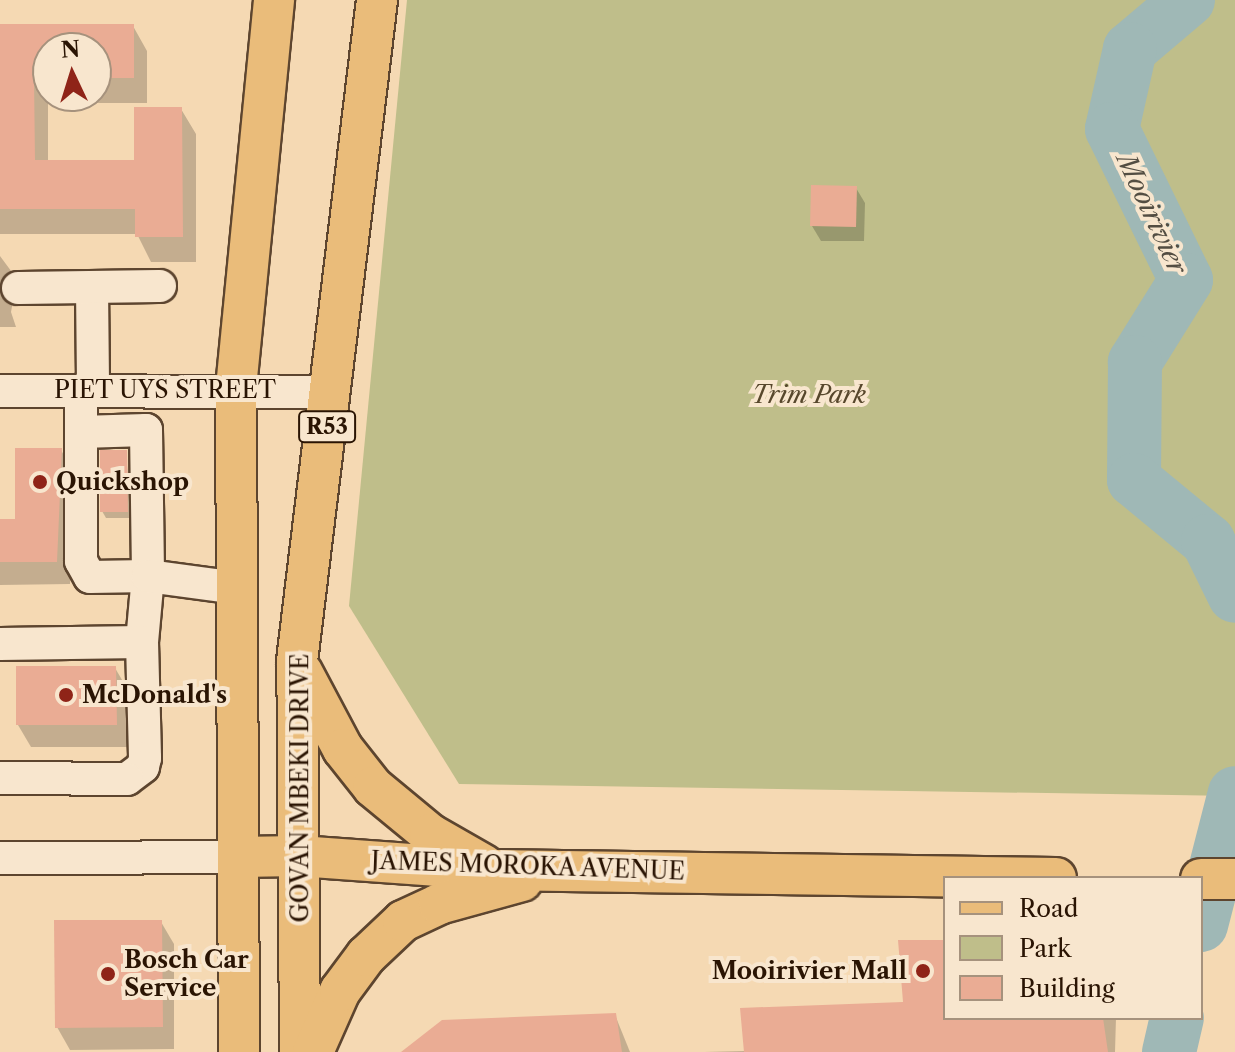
<!DOCTYPE html>
<html>
<head>
<meta charset="utf-8">
<style>
  body { margin:0 }
  #map { position:relative; width:1235px; height:1052px; overflow:hidden; background:#f5d9b3; font-family:"Libre Caslon Text",serif }
  div>[style] { position:absolute }
  [style*='--x'] { left:calc(var(--x)*1px); top:calc(var(--y)*1px); width:calc(var(--w)*1px); rotate:calc(var(--a)*1deg) }
  .green>* { inset:0; background:#bfbe8a }
  .shadow>* { inset:0; background:#0003 }
  .river>* { height:54px; margin:-27px; padding:0 27px; transform-origin:27px; border-radius:27px; background:#9fb8b6 }
  .building>* { inset:0; background:#eaac94 }
  .roads { filter:drop-shadow(2px 0 #5d452f) drop-shadow(-2px 0 #5d452f) drop-shadow(0 2px #5d452f) drop-shadow(0 -2px #5d452f) }
  .minor>* { height:32px; margin:-16px; padding:0 16px; transform-origin:16px; border-radius:16px; background:#f8e6ce }
  .major>* { height:40px; margin:-20px; padding:0 20px; transform-origin:20px; border-radius:20px; background:#eabc7a }
  .dots>* { width:22px; height:22px; translate:-50% -50%; box-sizing:border-box; border:4px solid #f8e6ce; border-radius:50% }
  span { translate:-50% -50%; white-space:nowrap; text-align:center; line-height:1.15; -webkit-text-stroke:8px #f8e6ce; paint-order:stroke }
  .shield-label span { padding:2px 6px; background:#f8e6ce; border:2px solid; border-radius:6px; -webkit-text-stroke-width:0 }
  .shield-label { font-size:22px; color:#2a1403; font-weight:700 }
  .street-label { font-size:24px; color:#2a1403 }
  .park-label { font-size:24px; color:#57472c; font-style:italic }
  .poi-label { font-size:24px; color:#2a1403; font-weight:700 }
  .left { translate:0 -50%; text-align:left }
  .right { translate:-100% -50%; text-align:right }
  .water-label { font-size:26px; color:#534d42; font-style:italic }
  .legend { position:absolute; left:943px; top:876px; width:260px; height:144px; box-sizing:border-box; background:#f8e6ce; border:2px solid #a6927d; margin:0; padding:10px 14px; list-style:none; font-size:24px; color:#2a1403 }
  .legend li { display:flex; align-items:center; gap:16px; height:40px }
  .legend b { width:40px; border:2px solid #a6927d }
  .north { position:absolute; left:32px; top:32px; width:80px; height:80px; box-sizing:border-box; background:#f8e6ce; border:2px solid #a6927d; border-radius:50%; rotate:356deg; font-size:22px; font-weight:700; line-height:32px; text-align:center; color:#2a1403 }
  .north::after { content:''; display:block; margin:auto; width:28px; height:36px; background:#8f2418; clip-path:polygon(50% 0,100% 100%,50% 72%,0 100%) }
</style>
</head>
<body>
<div id="map">
  <div class="green">
    <i style="clip-path:polygon(407px 0,1235px 0,1235px 796px,459px 784px,349px 606px)"></i>
  </div>
  <div class="shadow">
    <i style="clip-path:polygon(evenodd,0 26px,133px 26px,147px 51px,147px 103px,48px 103px,48px 162px,136px 162px,181px 109px,196px 134px,196px 262px,151px 262px,137px 234px,0 234px,0 26px,48px 48px,96px 48px,96px 96px,48px 96px,48px 48px)"></i>
    <i style="clip-path:polygon(856px 188px,865px 203px,864px 241px,821px 241px,812px 226px)"></i>
    <i style="clip-path:polygon(0 256px,17px 279px,11px 312px,16px 327px,0 327px)"></i>
    <i style="clip-path:polygon(61px 450px,74px 473px,70px 584px,0 585px,0 521px,17px 521px)"></i>
    <i style="clip-path:polygon(126px 452px,131px 518px,106px 518px,102px 511px)"></i>
    <i style="clip-path:polygon(115px 668px,128px 690px,129px 747px,31px 747px,18px 725px)"></i>
    <i style="clip-path:polygon(161px 922px,174px 944px,174px 1049px,70px 1050px,57px 1027px)"></i>
    <i style="clip-path:polygon(945px 942px,945px 1018px,1116px 1018px,1115px 1052px,704px 1052px,745px 1051px,905px 1004px)"></i>
    <i style="clip-path:polygon(615px 1015px,630px 1052px,404px 1052px)"></i>
  </div>
  <div class="river">
    <i style="--x:1188;--y:0;--w:76;--a:139.8"></i>
    <i style="--x:1130;--y:49;--w:82;--a:102.7"></i>
    <i style="--x:1112;--y:129;--w:168;--a:63.9"></i>
    <i style="--x:1186;--y:280;--w:97;--a:121.9"></i>
    <i style="--x:1135;--y:362;--w:118;--a:90.5"></i>
    <i style="--x:1134;--y:480;--w:96;--a:39.5"></i>
    <i style="--x:1208;--y:541;--w:61;--a:63.9"></i>
    <i style="--x:1201;--y:925;--w:136;--a:-75.6"></i>
    <i style="--x:1169;--y:1052;--w:35;--a:-77"></i>
  </div>
  <div class="building">
    <i style="clip-path:polygon(0 24px,134px 24px,134px 78px,96px 78px,96px 48px,48px 48px,48px 78px,34px 78px,35px 160px,134px 160px,134px 107px,182px 107px,183px 237px,135px 237px,135px 209px,0 209px)"></i>
    <i style="clip-path:polygon(811px 185px,857px 186px,856px 227px,810px 226px)"></i>
    <i style="clip-path:polygon(15px 448px,62px 448px,57px 562px,0 562px,0 519px,15px 519px)"></i>
    <i style="clip-path:polygon(100px 450px,127px 450px,128px 512px,100px 512px)"></i>
    <i style="clip-path:polygon(16px 666px,116px 666px,117px 725px,16px 725px)"></i>
    <i style="clip-path:polygon(54px 920px,162px 920px,163px 1027px,55px 1028px)"></i>
    <i style="clip-path:polygon(898px 940px,945px 940px,945px 1018px,1103px 1018px,1108px 1052px,744px 1052px,740px 1008px,903px 1002px)"></i>
    <i style="clip-path:polygon(616px 1013px,622px 1052px,401px 1052px,442px 1020px)"></i>
  </div>
  <div class="roads">
    <div class="minor">
      <i style="--x:92;--y:287;--w:103;--a:89.4"></i>
      <i style="--x:18;--y:288;--w:142;--a:-0.8"></i>
      <i style="--x:81;--y:390;--w:171;--a:90"></i>
      <i style="--x:81;--y:561;--w:18;--a:61"></i>
      <i style="--x:90;--y:577;--w:58;--a:-1"></i>
      <i style="--x:148;--y:576;--w:66;--a:95.2"></i>
      <i style="--x:0;--y:391;--w:330;--a:0.2"></i>
      <i style="--x:81;--y:432;--w:65;--a:-1.8"></i>
      <i style="--x:146;--y:430;--w:146;--a:89.2"></i>
      <i style="--x:148;--y:576;--w:90;--a:7.7"></i>
      <i style="--x:0;--y:644;--w:142;--a:-0.8"></i>
      <i style="--x:142;--y:642;--w:116;--a:88.5"></i>
      <i style="--x:145;--y:758;--w:9;--a:103"></i>
      <i style="--x:143;--y:767;--w:20;--a:143"></i>
      <i style="--x:127;--y:779;--w:127;--a:-179.5"></i>
      <i style="--x:0;--y:858;--w:238;--a:-0.2"></i>
    </div>
    <div class="major">
      <i style="--x:302;--y:672;--w:87;--a:62"></i>
      <i style="--x:343;--y:749;--w:48;--a:51.7"></i>
      <i style="--x:373;--y:787;--w:74;--a:39.5"></i>
      <i style="--x:430;--y:834;--w:62;--a:29.9"></i>
      <i style="--x:238;--y:857;--w:61;--a:-0.9"></i>
      <i style="--x:299;--y:856;--w:195;--a:4.1"></i>
      <i style="--x:493;--y:870;--w:563;--a:0.81"></i>
      <i style="--x:1201;--y:879;--w:34;--a:0"></i>
      <i style="--x:239;--y:1052;--w:664;--a:-90.26"></i>
      <i style="--x:236;--y:388;--w:390;--a:-84.4"></i>
      <i style="--x:300;--y:1052;--w:391;--a:-90.4"></i>
      <i style="--x:297;--y:661;--w:666;--a:-83.1"></i>
      <i style="--x:313;--y:1052;--w:67;--a:-66.1"></i>
      <i style="--x:340;--y:991;--w:44;--a:-53.4"></i>
      <i style="--x:366;--y:956;--w:51;--a:-43.4"></i>
      <i style="--x:403;--y:921;--w:40;--a:-25"></i>
      <i style="--x:439;--y:904;--w:86;--a:-15.5"></i>
    </div>
  </div>
  <div class="dots">
    <i style="left:40px;top:482px;background:#8f2418"></i>
    <i style="left:66px;top:695px;background:#8f2418"></i>
    <i style="left:923px;top:971px;background:#8f2418"></i>
    <i style="left:108px;top:974px;background:#8f2418"></i>
  </div>
  <div class="shield-label">
    <span style="left:327px;top:427px">R53</span>
  </div>
  <div class="street-label">
    <span style="left:165px;top:390px">PIET UYS STREET</span>
    <span style="left:300px;top:788px;rotate:-90deg">GOVAN MBEKI DRIVE</span>
    <span style="left:528px;top:866px;rotate:2deg">JAMES MOROKA AVENUE</span>
  </div>
  <div class="park-label">
    <span style="left:809px;top:395px">Trim Park</span>
  </div>
  <div class="poi-label">
    <span class="left" style="left:56px;top:482px">Quickshop</span>
    <span class="left" style="left:82px;top:695px">McDonald's</span>
    <span class="left" style="left:124px;top:974px">Bosch Car<br>Service</span>
    <span class="right" style="left:907px;top:971px">Mooirivier Mall</span>
  </div>
  <div class="water-label">
    <span style="left:1151px;top:214px;rotate:65deg">Mooirivier</span>
  </div>
  <ul class="legend">
  <li><b style="height:10px;background:#eabc7a"></b>Road</li>
  <li><b style="height:22px;background:#bfbe8a"></b>Park</li>
  <li><b style="height:22px;background:#eaac94"></b>Building</li>
  </ul>
  <div class="north">N</div>
</div>
</body>
</html>
